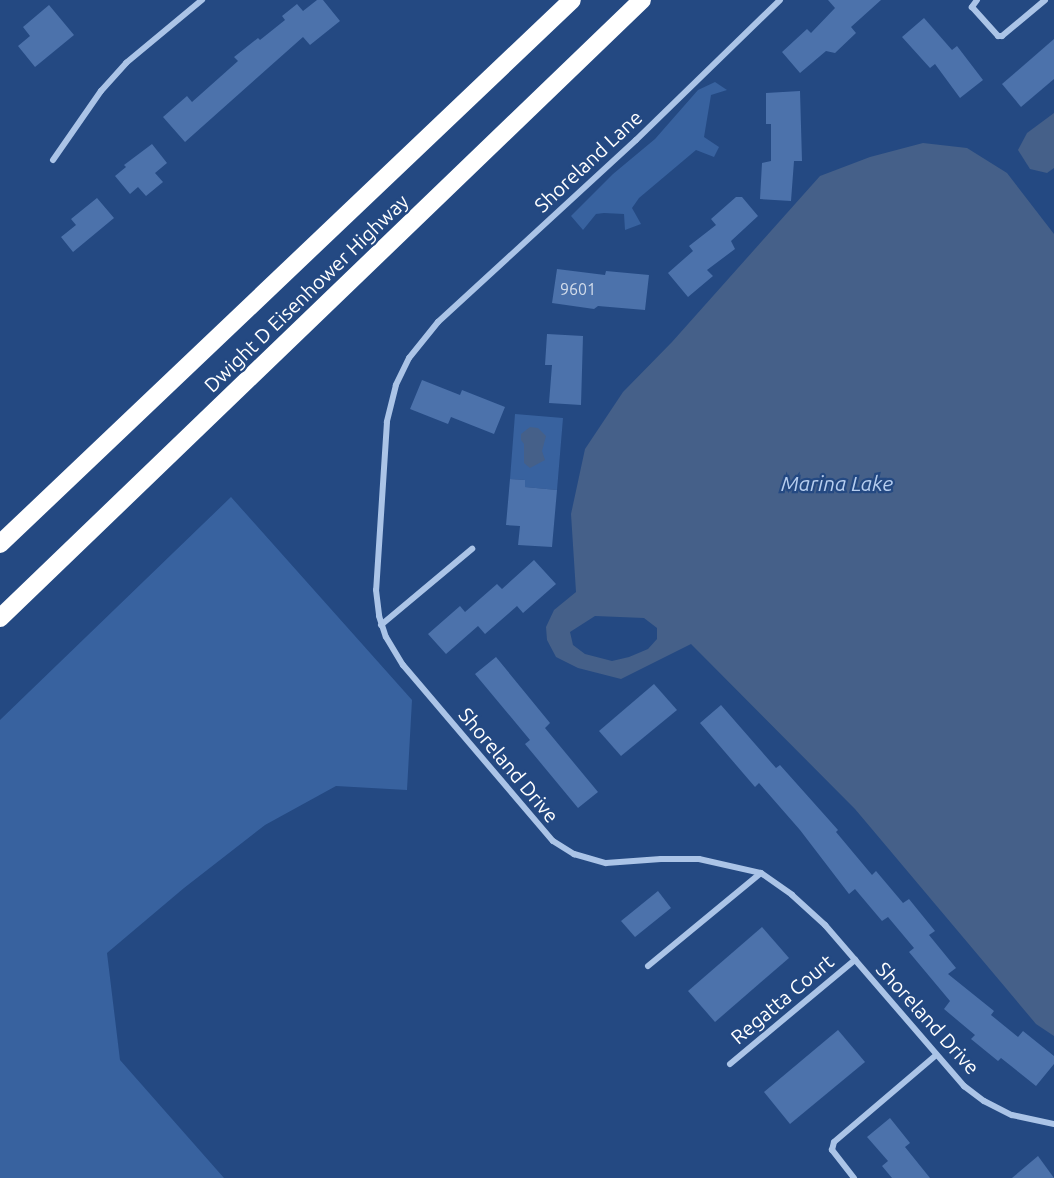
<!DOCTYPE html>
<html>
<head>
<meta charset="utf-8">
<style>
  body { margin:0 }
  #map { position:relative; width:1054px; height:1178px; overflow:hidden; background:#244982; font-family:Ubuntu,sans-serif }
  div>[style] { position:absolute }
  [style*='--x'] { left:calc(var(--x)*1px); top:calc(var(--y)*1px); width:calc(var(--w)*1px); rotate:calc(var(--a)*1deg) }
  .green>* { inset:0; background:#38629f }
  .water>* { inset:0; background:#456089 }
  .building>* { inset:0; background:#4c72ab }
  .minor>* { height:6px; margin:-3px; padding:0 3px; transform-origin:3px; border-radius:3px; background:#abc4e7 }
  .motorway>* { height:18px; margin:-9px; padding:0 9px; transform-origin:9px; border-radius:9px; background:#fff }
  span { translate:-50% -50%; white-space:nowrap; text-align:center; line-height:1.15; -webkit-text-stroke:4.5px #244982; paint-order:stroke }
  .number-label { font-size:16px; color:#d2dcea }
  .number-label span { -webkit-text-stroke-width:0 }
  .street-label { font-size:20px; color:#fff }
  .water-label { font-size:21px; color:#b7ceef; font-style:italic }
</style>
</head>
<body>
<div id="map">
  <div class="green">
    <i style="clip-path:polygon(715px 82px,727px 90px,711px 95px,704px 137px,719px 147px,714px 157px,696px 150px,639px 198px,632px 208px,641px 224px,625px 230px,624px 214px,604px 213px,596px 214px,583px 230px,571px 216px,613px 174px,655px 139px,698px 90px)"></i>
    <i style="clip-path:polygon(515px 414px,563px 418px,557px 490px,525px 487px,525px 480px,510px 479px)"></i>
    <i style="clip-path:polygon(231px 497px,412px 700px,407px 790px,336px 786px,265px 825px,184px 888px,107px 953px,120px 1060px,224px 1178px,0 1178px,0 720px)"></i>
  </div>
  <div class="water">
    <i style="clip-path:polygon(1054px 113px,1054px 168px,1047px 173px,1030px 169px,1018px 150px,1027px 133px)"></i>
    <i style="clip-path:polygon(evenodd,923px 143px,967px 148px,1007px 173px,1054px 234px,1054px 1036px,1036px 1024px,855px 809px,691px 644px,621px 679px,578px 668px,556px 657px,547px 640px,546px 627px,554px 610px,576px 592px,571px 514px,585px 449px,623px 392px,672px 342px,820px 176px,870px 157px,923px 143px,595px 616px,644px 618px,657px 628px,657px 639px,648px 649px,629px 657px,612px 661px,585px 654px,573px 645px,570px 632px,595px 616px)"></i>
    <i style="clip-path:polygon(530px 427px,538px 428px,546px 436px,542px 451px,545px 460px,530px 468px,524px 463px,524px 444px,521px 440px,521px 434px)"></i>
  </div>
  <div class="building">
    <i style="clip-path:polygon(317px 0,323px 0,340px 21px,310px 45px,303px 37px,185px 142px,163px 117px,187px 96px,192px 102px,238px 61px,234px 57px,258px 38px,260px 40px,285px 20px,282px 16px,297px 4px,303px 11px)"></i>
    <i style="clip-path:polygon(828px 0,881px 0,851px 27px,856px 33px,835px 53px,826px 51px,800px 73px,782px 52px,807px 29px,811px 33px,835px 8px)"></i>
    <i style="clip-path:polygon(49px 5px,74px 35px,35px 67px,18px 46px,30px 36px,23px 27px)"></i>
    <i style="clip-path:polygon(924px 18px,952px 50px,957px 46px,983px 80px,960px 98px,935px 64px,930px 68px,902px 37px)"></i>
    <i style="clip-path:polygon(1054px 39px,1054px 79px,1021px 107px,1002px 84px)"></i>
    <i style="clip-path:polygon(800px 91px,802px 161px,794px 161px,791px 201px,760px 199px,762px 163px,771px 161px,771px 124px,766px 124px,766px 93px)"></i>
    <i style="clip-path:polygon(152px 144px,167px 163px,155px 173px,163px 182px,146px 196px,138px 187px,130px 194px,115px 176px,126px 167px,124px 165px)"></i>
    <i style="clip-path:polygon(736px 197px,742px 197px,758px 216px,731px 241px,735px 249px,707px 270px,713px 276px,688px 297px,668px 273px,693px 251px,689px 246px,716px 225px,711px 219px)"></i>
    <i style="clip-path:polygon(97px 198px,114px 218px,73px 252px,61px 237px,76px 225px,71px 219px)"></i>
    <i style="clip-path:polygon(557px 269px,605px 275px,606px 271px,649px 275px,645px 310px,598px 306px,594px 309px,552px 303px)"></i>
    <i style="clip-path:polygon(547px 334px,583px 336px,581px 405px,549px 403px,552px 365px,545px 365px)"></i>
    <i style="clip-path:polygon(422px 380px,460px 395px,462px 390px,505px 407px,494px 434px,451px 417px,448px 424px,410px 409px)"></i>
    <i style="clip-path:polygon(510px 479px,525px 480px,525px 487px,557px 490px,552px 547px,518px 545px,520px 526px,506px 525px)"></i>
    <i style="clip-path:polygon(534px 560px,556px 584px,523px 613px,517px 606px,485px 634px,478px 626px,446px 654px,428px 634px,460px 606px,465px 612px,497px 584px,502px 589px)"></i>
    <i style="clip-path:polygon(496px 657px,550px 723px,545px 728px,598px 792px,578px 808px,525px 744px,530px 740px,475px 674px)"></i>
    <i style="clip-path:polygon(654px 684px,677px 710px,621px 756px,599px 731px)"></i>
    <i style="clip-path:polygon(721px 705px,776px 768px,780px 765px,838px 830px,836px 832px,872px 875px,876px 871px,903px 903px,909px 899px,935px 931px,929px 935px,956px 968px,948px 974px,994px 1011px,991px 1015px,1018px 1037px,1023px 1031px,1054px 1056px,1054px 1064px,1036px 1086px,1001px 1058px,998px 1061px,971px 1039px,975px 1035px,944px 1009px,950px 1001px,909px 952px,914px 948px,888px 917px,882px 921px,855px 889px,849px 894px,800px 830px,759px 783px,755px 787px,700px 723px)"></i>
    <i style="clip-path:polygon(658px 891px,671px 908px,635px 937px,621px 921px)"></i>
    <i style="clip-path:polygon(762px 927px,789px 958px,715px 1022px,688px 991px)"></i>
    <i style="clip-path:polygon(838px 1030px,865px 1062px,790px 1124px,764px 1092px)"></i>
    <i style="clip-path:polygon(890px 1118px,910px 1143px,905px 1147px,930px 1178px,892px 1178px,882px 1166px,888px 1161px,867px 1137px)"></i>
    <i style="clip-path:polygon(1038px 1156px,1054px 1178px,1012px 1178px)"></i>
  </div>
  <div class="minor">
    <i style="--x:780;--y:0;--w:201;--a:135.8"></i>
    <i style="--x:636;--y:140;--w:269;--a:137.4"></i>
    <i style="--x:438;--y:322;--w:46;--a:128.9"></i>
    <i style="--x:409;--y:358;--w:30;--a:116"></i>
    <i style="--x:396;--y:385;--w:38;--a:104"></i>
    <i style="--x:387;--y:422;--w:168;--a:93.7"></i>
    <i style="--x:376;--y:590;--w:26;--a:83"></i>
    <i style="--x:379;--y:616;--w:22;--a:72"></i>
    <i style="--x:386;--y:637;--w:33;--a:59"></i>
    <i style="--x:403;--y:665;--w:231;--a:49.6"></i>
    <i style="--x:553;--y:841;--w:25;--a:32"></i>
    <i style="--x:574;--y:854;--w:33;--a:16"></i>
    <i style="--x:606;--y:863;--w:55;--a:-4.2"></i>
    <i style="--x:661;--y:859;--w:38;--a:0"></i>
    <i style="--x:699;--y:859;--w:64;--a:12.7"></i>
    <i style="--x:761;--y:873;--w:38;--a:35"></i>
    <i style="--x:792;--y:895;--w:45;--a:42.3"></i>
    <i style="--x:825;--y:925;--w:213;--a:49.2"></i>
    <i style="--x:964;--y:1086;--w:25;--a:37"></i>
    <i style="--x:984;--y:1101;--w:31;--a:27"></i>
    <i style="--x:1012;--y:1115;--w:43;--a:12.1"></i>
    <i style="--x:977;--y:0;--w:9;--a:126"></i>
    <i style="--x:972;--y:7;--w:39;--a:48"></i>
    <i style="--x:998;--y:36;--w:4;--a:0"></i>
    <i style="--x:1002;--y:36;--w:56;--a:-39.9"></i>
    <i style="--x:53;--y:160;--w:84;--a:-55.2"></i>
    <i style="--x:101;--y:91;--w:38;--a:-48"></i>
    <i style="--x:126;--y:63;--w:99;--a:-39.7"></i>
    <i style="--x:381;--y:625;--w:119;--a:-39.9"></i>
    <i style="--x:648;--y:966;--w:146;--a:-39.5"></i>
    <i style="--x:730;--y:1064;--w:163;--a:-39.8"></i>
    <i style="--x:854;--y:1178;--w:36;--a:-128"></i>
    <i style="--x:832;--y:1150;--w:8;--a:-76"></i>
    <i style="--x:834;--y:1142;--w:133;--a:-40.4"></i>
  </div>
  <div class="motorway">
    <i style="--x:0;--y:544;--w:789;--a:-43.56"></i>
    <i style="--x:0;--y:618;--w:891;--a:-43.91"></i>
  </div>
  <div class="number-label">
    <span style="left:578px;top:289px">9601</span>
  </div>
  <div class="street-label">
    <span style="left:588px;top:161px;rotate:-43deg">Shoreland Lane</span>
    <span style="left:306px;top:293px;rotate:-44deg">Dwight D Eisenhower Highway</span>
    <span style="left:509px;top:765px;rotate:50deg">Shoreland Drive</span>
    <span style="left:782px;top:999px;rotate:-40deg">Regatta Court</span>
    <span style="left:928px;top:1018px;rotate:48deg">Shoreland Drive</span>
  </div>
  <div class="water-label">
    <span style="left:837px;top:483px">Marina Lake</span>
  </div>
</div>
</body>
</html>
